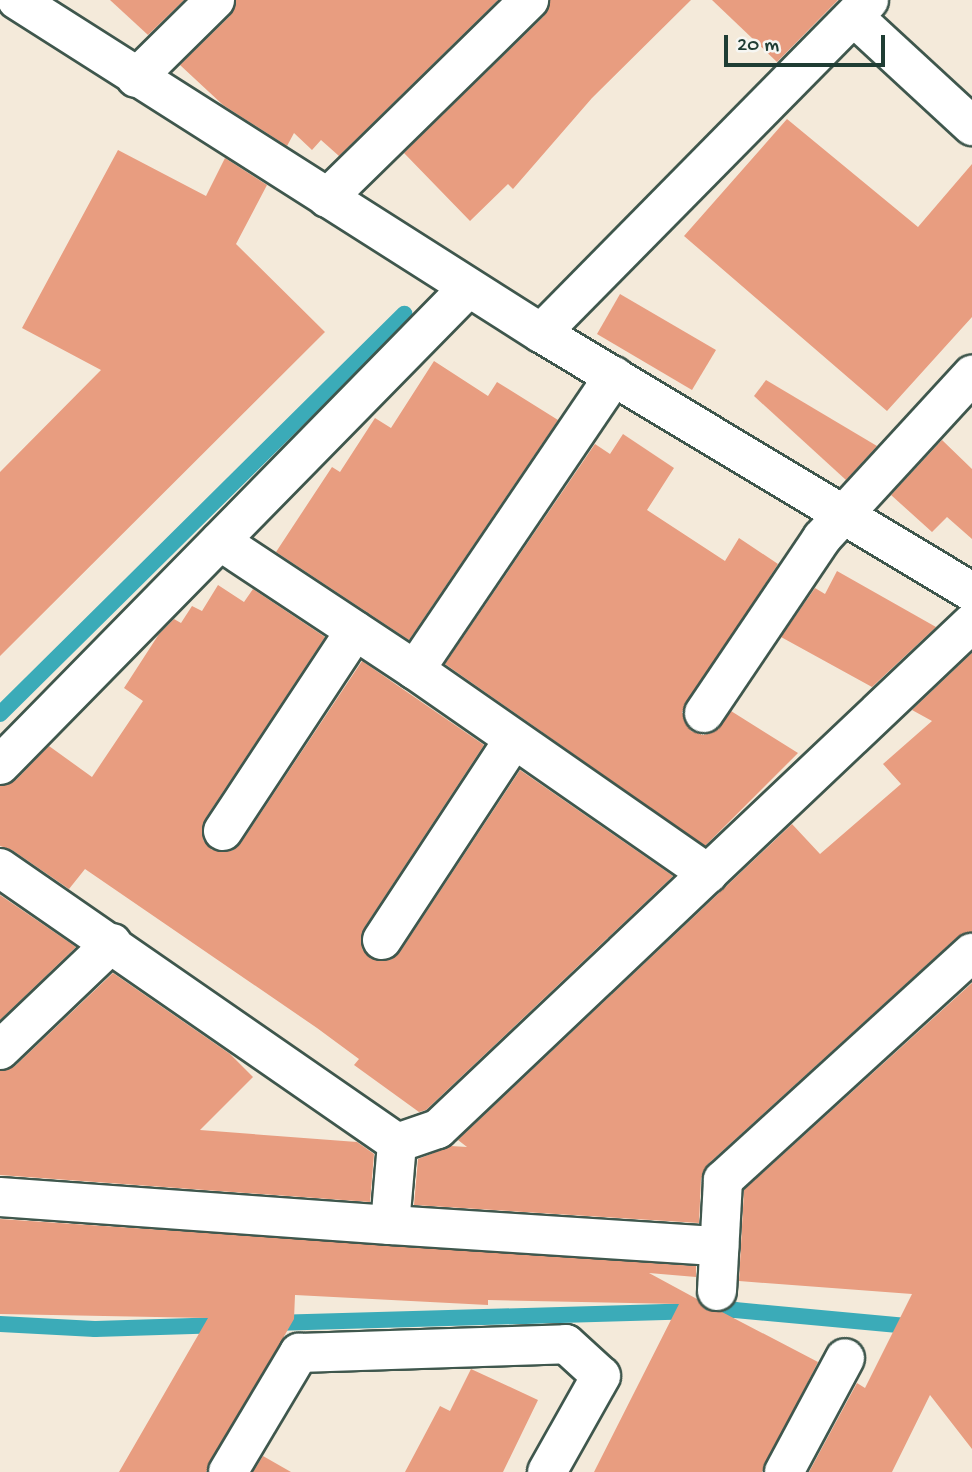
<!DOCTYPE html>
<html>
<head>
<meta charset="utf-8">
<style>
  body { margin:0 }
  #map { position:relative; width:972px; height:1472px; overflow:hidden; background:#f4eada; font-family:"Gochi Hand",sans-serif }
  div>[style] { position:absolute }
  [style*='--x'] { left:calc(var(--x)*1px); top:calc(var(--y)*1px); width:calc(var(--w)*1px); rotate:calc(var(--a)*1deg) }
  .stream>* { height:16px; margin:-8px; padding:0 8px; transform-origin:8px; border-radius:8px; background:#3babb8 }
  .building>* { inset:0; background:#e89d80 }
  .roads { filter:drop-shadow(2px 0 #3f574d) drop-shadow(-2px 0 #3f574d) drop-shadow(0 2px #3f574d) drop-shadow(0 -2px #3f574d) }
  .minor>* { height:38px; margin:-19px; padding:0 19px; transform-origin:19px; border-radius:19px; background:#fff }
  span { translate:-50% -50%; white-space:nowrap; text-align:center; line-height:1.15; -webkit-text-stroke:5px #f6f6f2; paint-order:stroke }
  .scale { position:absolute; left:724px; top:35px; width:161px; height:32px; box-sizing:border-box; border:4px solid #1f3d34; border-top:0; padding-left:9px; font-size:21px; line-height:24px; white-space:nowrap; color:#1f3d34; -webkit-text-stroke:5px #f6f6f2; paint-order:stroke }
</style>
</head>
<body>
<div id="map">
  <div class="stream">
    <i style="--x:0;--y:714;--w:569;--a:-44.71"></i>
    <i style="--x:272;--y:1323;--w:463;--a:-1.6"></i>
    <i style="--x:735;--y:1310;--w:183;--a:5.3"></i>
    <i style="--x:0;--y:1324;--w:95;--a:3"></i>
    <i style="--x:95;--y:1329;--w:130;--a:-1.8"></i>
  </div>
  <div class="building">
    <i style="clip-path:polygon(110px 0,184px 0,148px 35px)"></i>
    <i style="clip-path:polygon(236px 0,498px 0,339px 156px,321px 140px,312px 150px,294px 133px,287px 146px,223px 105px,180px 65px,230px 16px)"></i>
    <i style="clip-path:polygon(550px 0,691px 0,592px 98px,513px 189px,508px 184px,470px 221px,404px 153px,544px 16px)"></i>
    <i style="clip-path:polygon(712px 0,838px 0,777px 62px)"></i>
    <i style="clip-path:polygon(787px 119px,918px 227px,972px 164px,972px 317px,887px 411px,684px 236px)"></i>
    <i style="clip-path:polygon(118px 150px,206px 196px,225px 158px,267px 185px,236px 244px,325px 332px,0 656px,0 472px,101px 370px,22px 328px)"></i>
    <i style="clip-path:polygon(620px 294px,716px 350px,692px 390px,597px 334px)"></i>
    <i style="clip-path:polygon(434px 361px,488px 396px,497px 382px,558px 420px,409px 640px,276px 552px,332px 467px,340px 472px,375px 418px,391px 428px)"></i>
    <i style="clip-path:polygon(766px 380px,877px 446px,846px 480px,754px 396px)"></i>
    <i style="clip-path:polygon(623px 434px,674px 468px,647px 510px,725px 561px,739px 538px,778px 564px,682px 712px,691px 731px,703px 735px,714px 732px,731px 711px,798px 753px,705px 846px,445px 664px,595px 444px,610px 454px)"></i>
    <i style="clip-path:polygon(942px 440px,972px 469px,972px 539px,947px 517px,932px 532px,891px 495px)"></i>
    <i style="clip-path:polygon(837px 571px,936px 627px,872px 687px,781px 637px,815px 588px,825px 594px)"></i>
    <i style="clip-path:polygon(218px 585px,244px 602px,253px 589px,325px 637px,205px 819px,203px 840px,212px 850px,232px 851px,241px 843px,362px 661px,484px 745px,364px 928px,362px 949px,371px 959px,391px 960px,400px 952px,520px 770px,673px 876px,426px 1110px,419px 1112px,354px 1065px,359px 1059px,317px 1028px,85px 869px,69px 889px,12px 850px,0 846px,0 786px,16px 780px,49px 746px,92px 777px,143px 701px,124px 688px,159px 634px,174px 619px,181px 623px,192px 606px,202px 611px)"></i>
    <i style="clip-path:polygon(972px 653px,972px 932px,957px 937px,708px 1164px,701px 1179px,699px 1223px,414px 1205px,418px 1159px,451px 1146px,467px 1147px,458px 1140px,792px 824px,820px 854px,901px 784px,883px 764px,932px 721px,912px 710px)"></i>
    <i style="clip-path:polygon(0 895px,76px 947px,0 1020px)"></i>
    <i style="clip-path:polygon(113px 973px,230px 1054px,253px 1077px,200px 1130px,357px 1142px,374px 1154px,370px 1202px,0 1175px,0 1071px,15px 1066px)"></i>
    <i style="clip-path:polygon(972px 983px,972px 1449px,930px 1395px,892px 1472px,809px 1472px,857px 1383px,865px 1388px,912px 1294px,739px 1281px,744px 1190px)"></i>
    <i style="clip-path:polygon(0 1219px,696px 1266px,696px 1277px,649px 1273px,697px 1299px,706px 1310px,722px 1312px,818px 1362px,762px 1472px,594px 1472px,679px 1304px,488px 1300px,488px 1305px,295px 1295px,294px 1319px,206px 1472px,119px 1472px,208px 1318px,0 1314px)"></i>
    <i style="clip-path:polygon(471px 1369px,538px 1400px,503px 1472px,405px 1472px,440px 1406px,450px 1411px)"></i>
    <i style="clip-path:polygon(263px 1456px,291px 1472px,253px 1472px)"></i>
  </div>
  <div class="roads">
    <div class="minor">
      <i style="--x:17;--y:0;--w:621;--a:32.44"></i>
      <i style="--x:541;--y:333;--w:503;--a:31"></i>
      <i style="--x:854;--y:17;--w:161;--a:42.7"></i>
      <i style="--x:136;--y:78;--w:111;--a:-44.6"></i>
      <i style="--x:327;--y:198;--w:283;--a:-44.4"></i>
      <i style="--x:541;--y:333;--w:467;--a:-45.4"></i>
      <i style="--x:614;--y:376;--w:355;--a:124.1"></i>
      <i style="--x:415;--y:670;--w:357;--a:34.8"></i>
      <i style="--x:220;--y:541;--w:234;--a:33.5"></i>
      <i style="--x:704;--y:713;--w:211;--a:-56"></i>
      <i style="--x:822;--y:538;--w:222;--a:-47.4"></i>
      <i style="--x:0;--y:765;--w:668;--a:-45.55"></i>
      <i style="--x:223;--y:831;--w:240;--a:-56.6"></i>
      <i style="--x:0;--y:868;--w:483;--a:34.7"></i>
      <i style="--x:397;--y:1143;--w:43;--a:-18.9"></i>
      <i style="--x:438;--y:1129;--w:736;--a:-43.46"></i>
      <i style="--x:382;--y:940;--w:240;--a:-56.7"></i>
      <i style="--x:0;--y:1050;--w:155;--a:-43.7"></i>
      <i style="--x:0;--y:1197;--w:391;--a:4.1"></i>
      <i style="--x:390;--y:1225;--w:82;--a:-85.1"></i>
      <i style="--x:390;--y:1225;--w:330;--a:3.7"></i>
      <i style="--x:717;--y:1291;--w:111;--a:-86.9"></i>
      <i style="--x:723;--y:1180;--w:337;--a:-42.4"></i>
      <i style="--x:228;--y:1472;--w:139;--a:-59.2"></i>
      <i style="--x:299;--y:1353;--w:267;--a:-1.9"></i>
      <i style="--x:566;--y:1344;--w:47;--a:42.4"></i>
      <i style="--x:601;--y:1376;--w:110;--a:119.4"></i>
      <i style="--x:784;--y:1472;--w:129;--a:-61.8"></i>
    </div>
  </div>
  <div class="scale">20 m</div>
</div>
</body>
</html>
